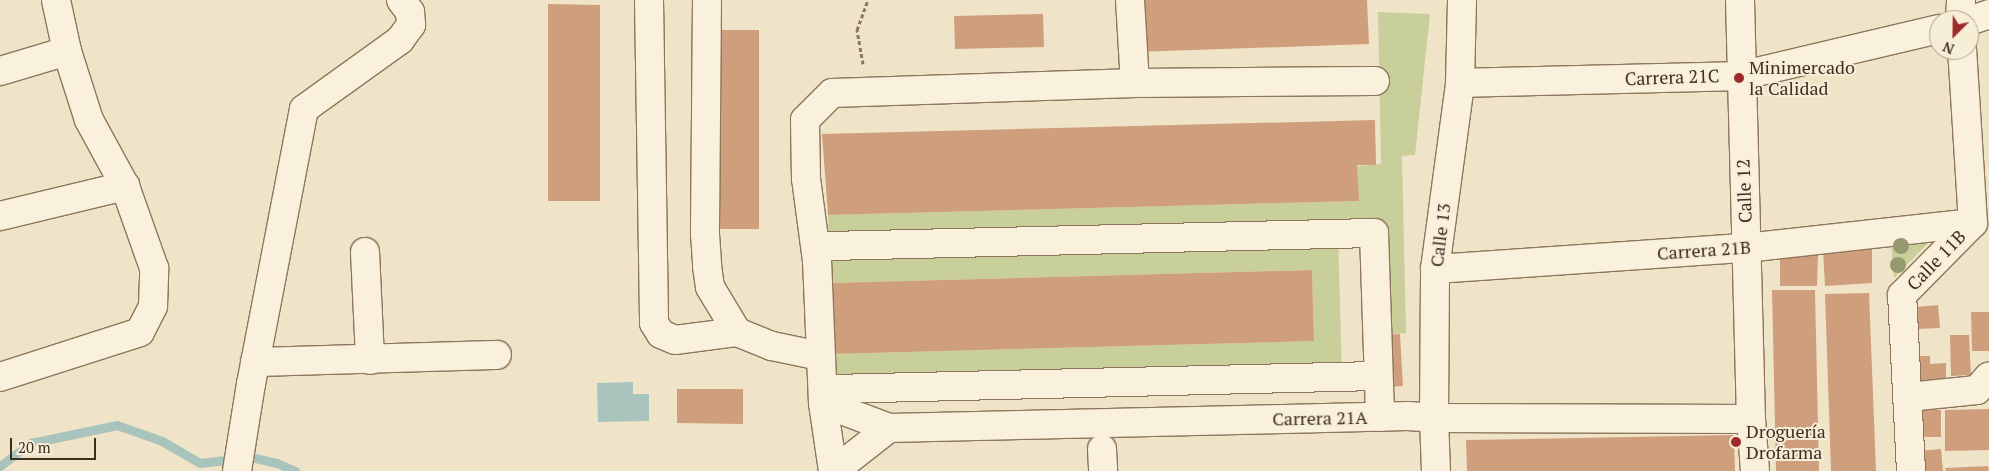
<!DOCTYPE html>
<html>
<head>
<meta charset="utf-8">
<style>
  body { margin:0 }
  #map { position:relative; width:1989px; height:471px; overflow:hidden; background:#f0e4c8; font-family:"PT Serif",serif }
  div>[style] { position:absolute }
  [style*='--x'] { left:calc(var(--x)*1px); top:calc(var(--y)*1px); width:calc(var(--w)*1px); rotate:calc(var(--a)*1deg) }
  .green>* { inset:0; background:#c9cf9b }
  .water>* { inset:0; background:#a9c4bc }
  .stream>* { height:9px; margin:-4.5px; padding:0 4.5px; transform-origin:4.5px; border-radius:4.5px; background:#a9c4bc }
  .building>* { inset:0; background:#cf9f7d }
  .path>* { height:3px; margin-top:-1.5px; transform-origin:0; background:repeating-linear-gradient(90deg,#8d765c 0 4px,transparent 0 6.5px) }
  .roads { filter:drop-shadow(1px 0 #8d765c) drop-shadow(-1px 0 #8d765c) drop-shadow(0 1px #8d765c) drop-shadow(0 -1px #8d765c) }
  .minor>* { height:28px; margin:-14px; padding:0 14px; transform-origin:14px; border-radius:14px; background:#faf1dc }
  .trees>* { width:16px; height:16px; margin:-8px; border-radius:50%; background:#96986f }
  .dots>* { width:14px; height:14px; translate:-50% -50%; box-sizing:border-box; border:2px solid #f7eed8; border-radius:50% }
  span { translate:-50% -50%; white-space:nowrap; text-align:center; line-height:1.15; -webkit-text-stroke:4px #f7eed8; paint-order:stroke }
  .poi-label { font-size:18px; color:#3d2e20 }
  .left { translate:0 -50%; text-align:left }
  .street-label { font-size:18px; color:#3d2e20 }
  .north { position:absolute; left:1929px; top:10px; width:50px; height:50px; box-sizing:border-box; background:#f7eed8; border:1px solid #ada18e; border-radius:50%; rotate:203deg; font-size:14px; font-weight:700; line-height:20px; text-align:center; color:#3d2e20 }
  .north::after { content:''; display:block; margin:auto; width:18px; height:22px; background:#9e2a2b; clip-path:polygon(50% 0,100% 100%,50% 72%,0 100%) }
  .scale { position:absolute; left:10px; top:438px; width:86px; height:22px; box-sizing:border-box; border:2px solid #3d2e20; border-top:0; padding-left:6px; font-size:15px; line-height:18px; white-space:nowrap; color:#3d2e20; -webkit-text-stroke:4px #f7eed8; paint-order:stroke }
</style>
</head>
<body>
<div id="map">
  <div class="green">
    <i style="clip-path:polygon(1378px 12px,1430px 14px,1415px 155px,1402px 156px,1406px 333px,1377px 335px,1374px 233px,1338px 234px,1342px 376px,833px 389px,832px 354px,1314px 341px,1312px 270px,830px 283px,828px 215px,1358px 201px,1357px 166px,1381px 164px)"></i>
    <i style="clip-path:polygon(1932px 239px,1894px 278px,1891px 243px)"></i>
  </div>
  <div class="water">
    <i style="clip-path:polygon(633px 382px,633px 394px,649px 394px,649px 421px,598px 422px,597px 383px)"></i>
  </div>
  <div class="stream">
    <i style="--x:0;--y:466;--w:39;--a:-37"></i>
    <i style="--x:31;--y:443;--w:88;--a:-11.8"></i>
    <i style="--x:117;--y:425;--w:48;--a:19.6"></i>
    <i style="--x:162;--y:441;--w:44;--a:30.1"></i>
    <i style="--x:200;--y:463;--w:51;--a:-6.7"></i>
    <i style="--x:251;--y:457;--w:27;--a:13"></i>
    <i style="--x:277;--y:463;--w:20;--a:24"></i>
  </div>
  <div class="building">
    <i style="clip-path:polygon(1134px 0,1367px 0,1369px 44px,1136px 52px)"></i>
    <i style="clip-path:polygon(548px 4px,600px 5px,600px 201px,548px 201px)"></i>
    <i style="clip-path:polygon(1043px 14px,1044px 47px,955px 49px,954px 16px)"></i>
    <i style="clip-path:polygon(708px 30px,759px 30px,759px 229px,709px 229px)"></i>
    <i style="clip-path:polygon(1375px 120px,1376px 165px,1357px 165px,1359px 201px,828px 215px,822px 134px)"></i>
    <i style="clip-path:polygon(1872px 247px,1872px 283px,1825px 286px,1823px 250px)"></i>
    <i style="clip-path:polygon(1818px 253px,1817px 286px,1780px 286px,1780px 255px)"></i>
    <i style="clip-path:polygon(1312px 270px,1314px 341px,832px 354px,830px 283px)"></i>
    <i style="clip-path:polygon(1772px 290px,1815px 290px,1819px 471px,1776px 471px)"></i>
    <i style="clip-path:polygon(1869px 293px,1876px 471px,1831px 471px,1825px 294px)"></i>
    <i style="clip-path:polygon(1938px 305px,1940px 328px,1917px 329px,1916px 307px)"></i>
    <i style="clip-path:polygon(1971px 312px,1989px 312px,1989px 351px,1972px 351px)"></i>
    <i style="clip-path:polygon(1400px 334px,1403px 386px,1389px 387px,1386px 335px)"></i>
    <i style="clip-path:polygon(1950px 335px,1969px 335px,1971px 375px,1951px 376px)"></i>
    <i style="clip-path:polygon(1918px 356px,1930px 356px,1930px 364px,1946px 363px,1946px 382px,1918px 382px)"></i>
    <i style="clip-path:polygon(677px 389px,743px 389px,743px 424px,677px 423px)"></i>
    <i style="clip-path:polygon(1989px 409px,1989px 450px,1945px 451px,1945px 410px)"></i>
    <i style="clip-path:polygon(1922px 410px,1941px 410px,1941px 437px,1915px 437px,1915px 420px,1923px 420px)"></i>
    <i style="clip-path:polygon(1734px 435px,1735px 471px,1467px 471px,1466px 440px)"></i>
    <i style="clip-path:polygon(1941px 449px,1943px 471px,1920px 471px,1919px 451px)"></i>
    <i style="clip-path:polygon(1988px 466px,1989px 471px,1946px 471px,1945px 468px)"></i>
  </div>
  <div class="path">
    <i style="--x:863;--y:64;--w:35;--a:-100"></i>
    <i style="--x:857;--y:30;--w:32;--a:-70"></i>
  </div>
  <div class="roads">
    <div class="minor">
      <i style="--x:649;--y:0;--w:323;--a:89.1"></i>
      <i style="--x:654;--y:323;--w:13;--a:58"></i>
      <i style="--x:661;--y:334;--w:15;--a:23"></i>
      <i style="--x:675;--y:340;--w:63;--a:-7.4"></i>
      <i style="--x:737;--y:332;--w:38;--a:22"></i>
      <i style="--x:772;--y:346;--w:49;--a:11.8"></i>
      <i style="--x:707;--y:0;--w:234;--a:90.5"></i>
      <i style="--x:705;--y:234;--w:32;--a:86"></i>
      <i style="--x:707;--y:266;--w:21;--a:82"></i>
      <i style="--x:710;--y:287;--w:52;--a:59"></i>
      <i style="--x:1130;--y:0;--w:83;--a:86.6"></i>
      <i style="--x:1740;--y:0;--w:419;--a:88.5"></i>
      <i style="--x:1751;--y:419;--w:52;--a:85.6"></i>
      <i style="--x:1960;--y:20;--w:20;--a:-87"></i>
      <i style="--x:1969;--y:21;--w:21;--a:-19"></i>
      <i style="--x:0;--y:71;--w:70;--a:-16.6"></i>
      <i style="--x:1460;--y:83;--w:280;--a:-1.4"></i>
      <i style="--x:1740;--y:76;--w:204;--a:-13.3"></i>
      <i style="--x:0;--y:216;--w:129;--a:-13.5"></i>
      <i style="--x:829;--y:246;--w:545;--a:-1.37"></i>
      <i style="--x:1374;--y:233;--w:184;--a:88.1"></i>
      <i style="--x:365;--y:252;--w:108;--a:87.3"></i>
      <i style="--x:1435;--y:269;--w:312;--a:-3.9"></i>
      <i style="--x:1746;--y:248;--w:228;--a:-6.3"></i>
      <i style="--x:255;--y:362;--w:242;--a:-1.7"></i>
      <i style="--x:0;--y:377;--w:147;--a:-17.8"></i>
      <i style="--x:140;--y:332;--w:29;--a:-63"></i>
      <i style="--x:153;--y:306;--w:38;--a:-88"></i>
      <i style="--x:154;--y:268;--w:87;--a:-109.5"></i>
      <i style="--x:125;--y:186;--w:75;--a:-118.6"></i>
      <i style="--x:89;--y:120;--w:72;--a:-107.7"></i>
      <i style="--x:67;--y:51;--w:52;--a:-102.2"></i>
      <i style="--x:833;--y:389;--w:545;--a:-1.37"></i>
      <i style="--x:1908;--y:397;--w:69;--a:-5.8"></i>
      <i style="--x:1977;--y:390;--w:18;--a:-49"></i>
      <i style="--x:823;--y:403;--w:71;--a:20.7"></i>
      <i style="--x:889;--y:428;--w:519;--a:-1.32"></i>
      <i style="--x:1408;--y:416;--w:26;--a:4"></i>
      <i style="--x:1434;--y:418;--w:317;--a:0.2"></i>
      <i style="--x:1102;--y:449;--w:22;--a:87"></i>
      <i style="--x:237;--y:471;--w:88;--a:-80.9"></i>
      <i style="--x:251;--y:384;--w:280;--a:-79.1"></i>
      <i style="--x:304;--y:109;--w:118;--a:-35.7"></i>
      <i style="--x:400;--y:40;--w:19;--a:-54"></i>
      <i style="--x:411;--y:25;--w:13;--a:-94"></i>
      <i style="--x:410;--y:12;--w:15;--a:-127"></i>
      <i style="--x:833;--y:471;--w:69;--a:-98.4"></i>
      <i style="--x:823;--y:403;--w:142;--a:-92.4"></i>
      <i style="--x:817;--y:261;--w:83;--a:-97.6"></i>
      <i style="--x:806;--y:179;--w:59;--a:-91"></i>
      <i style="--x:805;--y:120;--w:38;--a:-45"></i>
      <i style="--x:832;--y:93;--w:303;--a:-1.9"></i>
      <i style="--x:1135;--y:83;--w:240;--a:-0.5"></i>
      <i style="--x:834;--y:471;--w:70;--a:-38"></i>
      <i style="--x:1436;--y:471;--w:53;--a:-92.2"></i>
      <i style="--x:1434;--y:418;--w:149;--a:-89.6"></i>
      <i style="--x:1435;--y:269;--w:188;--a:-82.3"></i>
      <i style="--x:1460;--y:83;--w:83;--a:-88.6"></i>
      <i style="--x:1911;--y:471;--w:176;--a:-92.9"></i>
      <i style="--x:1902;--y:295;--w:101;--a:-45.4"></i>
      <i style="--x:1973;--y:223;--w:173;--a:-93.6"></i>
    </div>
  </div>
  <div class="trees">
    <i style="left:1901px;top:246px"></i>
    <i style="left:1898px;top:265px"></i>
  </div>
  <div class="dots">
    <i style="left:1739px;top:78px;background:#9e2a2b"></i>
    <i style="left:1736px;top:442px;background:#9e2a2b"></i>
  </div>
  <div class="poi-label">
    <span class="left" style="left:1749px;top:78px">Minimercado<br>la Calidad</span>
    <span class="left" style="left:1746px;top:442px">Droguería<br>Drofarma</span>
  </div>
  <div class="street-label">
    <span style="left:1672px;top:77px;rotate:-2deg">Carrera 21C</span>
    <span style="left:1744px;top:191px;rotate:-92deg">Calle 12</span>
    <span style="left:1440px;top:235px;rotate:-83deg">Calle 13</span>
    <span style="left:1704px;top:250px;rotate:-4deg">Carrera 21B</span>
    <span style="left:1936px;top:260px;rotate:-46deg">Calle 11B</span>
    <span style="left:1320px;top:418px;rotate:-1deg">Carrera 21A</span>
  </div>
  <div class="north">N</div>
  <div class="scale">20 m</div>
</div>
</body>
</html>
